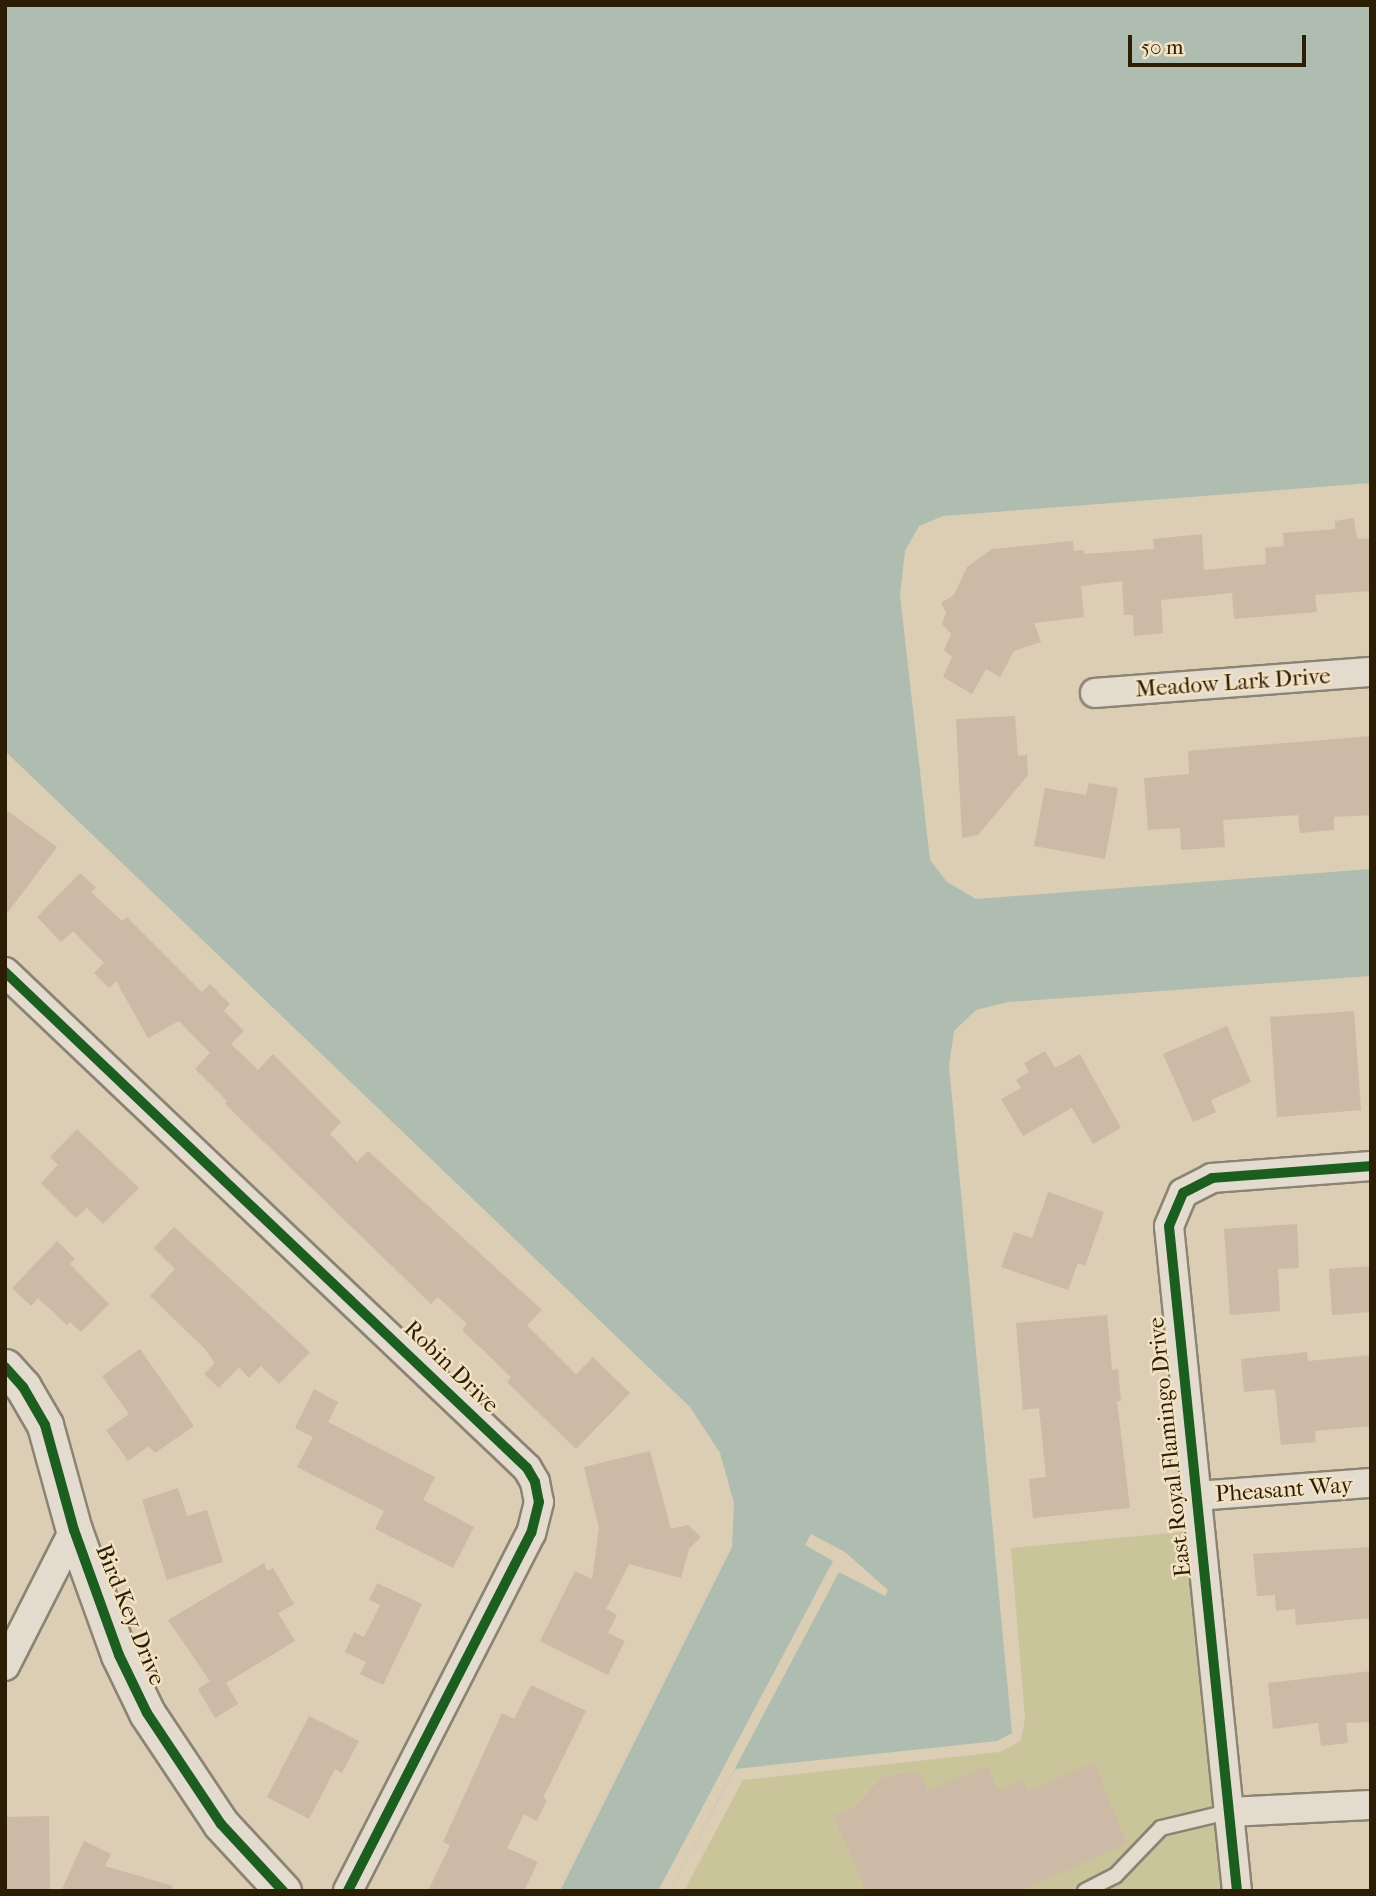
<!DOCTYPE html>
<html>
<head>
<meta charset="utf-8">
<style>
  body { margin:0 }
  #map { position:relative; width:1376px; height:1896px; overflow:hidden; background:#dbceb4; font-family:"IM FELL French Canon",serif }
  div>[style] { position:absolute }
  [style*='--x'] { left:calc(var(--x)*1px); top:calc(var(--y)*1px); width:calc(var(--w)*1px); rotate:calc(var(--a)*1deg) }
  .green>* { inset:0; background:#c9c499 }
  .water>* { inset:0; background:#aebdaf }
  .pier>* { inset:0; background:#dbceb4 }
  .building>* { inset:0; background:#ccb9a6 }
  .roads { filter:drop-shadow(2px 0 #8c8372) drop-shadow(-2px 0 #8c8372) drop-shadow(0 2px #8c8372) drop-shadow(0 -2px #8c8372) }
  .service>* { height:14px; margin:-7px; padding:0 7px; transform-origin:7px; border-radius:7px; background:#e2dbce }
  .minor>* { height:28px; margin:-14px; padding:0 14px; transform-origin:14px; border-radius:14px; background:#e2dbce }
  .tertiary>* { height:35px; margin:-17.5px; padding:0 17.5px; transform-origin:17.5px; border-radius:17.5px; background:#e2dbce }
  .cycleway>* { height:10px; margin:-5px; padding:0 5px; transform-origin:5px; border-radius:5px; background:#1b5e20 }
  span { translate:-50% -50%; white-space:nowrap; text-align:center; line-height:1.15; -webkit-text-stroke:5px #f3e2c3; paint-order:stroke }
  .street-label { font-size:23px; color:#2c1d05 }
  .frame { position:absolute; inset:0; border:7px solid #2c1d05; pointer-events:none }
  .scale { position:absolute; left:1128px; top:35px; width:178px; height:32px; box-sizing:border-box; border:4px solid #2c1d05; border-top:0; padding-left:9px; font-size:21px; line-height:24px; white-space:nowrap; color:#2c1d05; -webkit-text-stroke:5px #f3e2c3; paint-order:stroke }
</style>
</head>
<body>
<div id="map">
  <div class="green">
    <i style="clip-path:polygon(1202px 1530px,1228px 1891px,684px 1891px,743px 1780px,1000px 1752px,1021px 1741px,1025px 1718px,1011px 1548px)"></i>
  </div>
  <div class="water">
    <i style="clip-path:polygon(5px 5px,1371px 5px,1371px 483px,943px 516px,919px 526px,905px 551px,900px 595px,930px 860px,947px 882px,976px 899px,1371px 869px,1371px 976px,1008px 1002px,976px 1010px,954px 1031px,949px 1066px,1012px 1733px,997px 1741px,735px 1769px,670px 1891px,560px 1891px,732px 1547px,734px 1503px,720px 1453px,690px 1407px,5px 751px)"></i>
  </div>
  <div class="pier">
    <i style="clip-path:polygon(811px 1534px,845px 1552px,888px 1590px,885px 1596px,839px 1572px,670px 1891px,658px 1891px,833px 1561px,805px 1545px)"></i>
  </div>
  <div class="building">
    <i style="clip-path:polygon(1354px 518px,1357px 539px,1371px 538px,1371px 591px,1315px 595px,1317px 612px,1234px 619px,1232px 593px,1161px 600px,1163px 633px,1134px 636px,1133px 615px,1124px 615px,1122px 581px,1081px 586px,1084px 617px,1034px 623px,1041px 642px,1014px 651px,1000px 677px,986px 669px,972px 694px,943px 677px,952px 657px,944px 650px,951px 634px,942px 624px,946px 613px,941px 603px,954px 595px,967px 567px,992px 549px,1073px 541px,1074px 551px,1084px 550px,1085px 554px,1154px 549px,1153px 539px,1202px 534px,1204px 570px,1266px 564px,1265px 548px,1284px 546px,1283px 533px,1335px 529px,1335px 521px)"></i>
    <i style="clip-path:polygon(1015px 716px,1018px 756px,1027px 755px,1028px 775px,978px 835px,962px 838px,956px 719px)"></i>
    <i style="clip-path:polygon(1371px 736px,1371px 815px,1334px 817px,1334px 830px,1300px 833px,1298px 815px,1223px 820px,1225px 847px,1181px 850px,1180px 828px,1148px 830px,1144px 778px,1189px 774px,1188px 751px)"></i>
    <i style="clip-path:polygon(1089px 783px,1118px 788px,1105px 859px,1034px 846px,1045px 788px,1086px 795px)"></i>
    <i style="clip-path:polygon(5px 809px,57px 847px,5px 916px)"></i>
    <i style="clip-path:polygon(80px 873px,96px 888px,91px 892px,122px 921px,127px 917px,202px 992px,210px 984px,230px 1004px,224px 1011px,244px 1031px,231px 1044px,258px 1070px,273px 1054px,341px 1122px,330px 1134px,357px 1162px,368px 1151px,542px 1310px,527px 1325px,576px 1374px,593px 1357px,630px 1393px,576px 1449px,507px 1382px,511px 1377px,462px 1330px,467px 1324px,438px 1297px,431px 1304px,225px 1104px,227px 1101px,195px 1069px,210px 1053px,179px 1021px,148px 1038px,116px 981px,109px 988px,94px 973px,104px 963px,73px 931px,61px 942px,37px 917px)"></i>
    <i style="clip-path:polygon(1354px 1011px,1361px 1110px,1277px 1117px,1270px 1017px)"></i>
    <i style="clip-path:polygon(1227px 1026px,1251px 1082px,1211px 1100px,1216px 1112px,1193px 1122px,1163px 1054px)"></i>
    <i style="clip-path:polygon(1045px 1051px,1055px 1068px,1080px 1054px,1121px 1128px,1093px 1144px,1072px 1108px,1023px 1136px,1001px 1099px,1021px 1088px,1016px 1080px,1029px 1072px,1024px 1063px)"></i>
    <i style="clip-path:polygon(77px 1129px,139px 1188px,103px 1224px,87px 1208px,76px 1218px,41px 1183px,58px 1165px,50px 1157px)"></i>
    <i style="clip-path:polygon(1048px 1192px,1104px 1212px,1085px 1266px,1078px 1263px,1068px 1290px,1001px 1267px,1014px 1232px,1032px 1238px)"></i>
    <i style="clip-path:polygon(1297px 1224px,1299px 1268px,1278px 1269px,1280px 1311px,1230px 1315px,1224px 1229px)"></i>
    <i style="clip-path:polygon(174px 1227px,310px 1352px,279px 1384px,261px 1366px,249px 1378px,239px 1367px,219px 1388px,204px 1374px,215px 1363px,205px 1349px,150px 1296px,175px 1269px,154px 1248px)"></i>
    <i style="clip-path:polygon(57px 1241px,75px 1259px,70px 1264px,109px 1304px,81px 1332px,70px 1322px,67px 1325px,38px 1298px,31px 1306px,12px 1288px)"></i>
    <i style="clip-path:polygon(1371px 1266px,1371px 1312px,1332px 1315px,1329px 1269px)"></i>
    <i style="clip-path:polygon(1107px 1315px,1112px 1370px,1118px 1369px,1121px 1401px,1117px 1401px,1130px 1508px,1033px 1518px,1029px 1479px,1046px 1477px,1039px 1408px,1023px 1410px,1016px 1323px)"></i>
    <i style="clip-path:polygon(140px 1349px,194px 1426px,155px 1453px,149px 1446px,128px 1461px,106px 1430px,129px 1414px,102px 1376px)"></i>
    <i style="clip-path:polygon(1307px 1352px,1308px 1361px,1371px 1355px,1371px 1426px,1315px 1431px,1316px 1442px,1281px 1445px,1275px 1389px,1244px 1392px,1241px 1359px)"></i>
    <i style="clip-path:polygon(314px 1389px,338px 1402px,328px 1422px,435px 1477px,423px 1500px,474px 1527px,453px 1568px,375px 1529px,384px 1511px,297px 1467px,313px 1437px,295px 1428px)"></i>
    <i style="clip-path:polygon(650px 1451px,671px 1529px,688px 1525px,701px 1537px,689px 1549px,681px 1578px,629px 1564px,606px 1609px,617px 1615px,608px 1633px,625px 1641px,608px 1675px,540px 1641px,575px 1571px,592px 1579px,599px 1528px,584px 1467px)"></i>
    <i style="clip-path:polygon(178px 1488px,187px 1516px,207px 1510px,223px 1562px,167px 1580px,142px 1500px)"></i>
    <i style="clip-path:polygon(1371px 1547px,1371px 1618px,1296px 1625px,1295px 1609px,1276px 1611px,1275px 1595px,1257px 1596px,1253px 1554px)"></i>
    <i style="clip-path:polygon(264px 1563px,267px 1571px,273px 1568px,294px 1604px,278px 1613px,295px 1641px,226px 1683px,238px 1704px,215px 1718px,198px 1689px,210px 1681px,168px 1620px)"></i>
    <i style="clip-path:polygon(377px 1583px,422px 1604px,383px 1685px,360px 1674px,366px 1662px,345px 1652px,354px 1632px,364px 1637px,380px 1605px,369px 1600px)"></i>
    <i style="clip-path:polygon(1371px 1671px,1371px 1722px,1346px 1723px,1348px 1743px,1321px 1746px,1318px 1723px,1273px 1729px,1268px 1683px)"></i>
    <i style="clip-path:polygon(531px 1685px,586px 1711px,543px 1798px,547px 1800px,537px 1821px,524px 1814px,507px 1848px,538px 1862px,524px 1891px,428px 1891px,450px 1845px,443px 1842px,502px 1713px,514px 1719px)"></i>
    <i style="clip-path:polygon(309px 1716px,359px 1741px,342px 1773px,335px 1769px,309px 1819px,267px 1797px)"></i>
    <i style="clip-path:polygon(1094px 1763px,1127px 1844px,1019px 1891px,866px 1891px,834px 1816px,853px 1808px,883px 1777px,919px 1771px,928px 1791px,987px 1766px,998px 1790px,1023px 1779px,1028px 1791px)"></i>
    <i style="clip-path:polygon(49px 1816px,50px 1891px,5px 1891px,6px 1817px)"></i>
    <i style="clip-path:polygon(84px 1841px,111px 1854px,105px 1866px,173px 1886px,172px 1891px,61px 1891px)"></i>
  </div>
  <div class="roads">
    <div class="service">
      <i style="--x:1085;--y:1891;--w:34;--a:-27"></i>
      <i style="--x:1115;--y:1876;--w:66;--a:-46.2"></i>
      <i style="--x:1161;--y:1828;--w:69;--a:-13.4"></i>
    </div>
    <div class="minor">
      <i style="--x:1095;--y:693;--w:277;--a:-4.4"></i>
      <i style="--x:5;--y:972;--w:720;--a:43.54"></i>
      <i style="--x:527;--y:1468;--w:16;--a:60"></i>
      <i style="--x:535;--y:1482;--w:20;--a:79"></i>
      <i style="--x:539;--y:1502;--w:32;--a:104"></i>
      <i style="--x:531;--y:1533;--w:402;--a:117.1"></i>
      <i style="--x:1197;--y:1496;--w:174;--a:-4.3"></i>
      <i style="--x:5;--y:1666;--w:153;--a:-63.1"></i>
      <i style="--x:1228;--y:1812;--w:143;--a:-2.8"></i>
      <i style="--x:1237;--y:1891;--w:668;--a:-95.84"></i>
      <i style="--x:1169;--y:1226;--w:36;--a:-67"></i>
      <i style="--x:1183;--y:1193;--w:33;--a:-27"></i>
      <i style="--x:1212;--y:1178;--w:159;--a:-4.3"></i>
    </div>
    <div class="tertiary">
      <i style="--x:5;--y:1367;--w:27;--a:48"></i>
      <i style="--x:23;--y:1387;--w:44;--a:59.9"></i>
      <i style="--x:45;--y:1425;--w:109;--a:74.6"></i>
      <i style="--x:74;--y:1530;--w:133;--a:70.2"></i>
      <i style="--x:119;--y:1655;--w:64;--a:64.2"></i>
      <i style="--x:147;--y:1713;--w:133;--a:56.3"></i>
      <i style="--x:221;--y:1824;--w:91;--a:47.2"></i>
    </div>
  </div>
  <div class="cycleway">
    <i style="--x:5;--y:972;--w:720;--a:43.54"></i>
    <i style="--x:527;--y:1468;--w:16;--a:60"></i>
    <i style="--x:535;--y:1482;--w:20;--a:79"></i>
    <i style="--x:539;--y:1502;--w:32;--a:104"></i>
    <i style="--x:531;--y:1533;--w:402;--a:117.1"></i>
    <i style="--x:5;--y:1367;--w:27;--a:48"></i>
    <i style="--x:23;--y:1387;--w:44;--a:59.9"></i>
    <i style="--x:45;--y:1425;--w:109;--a:74.6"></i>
    <i style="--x:74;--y:1530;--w:133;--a:70.2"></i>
    <i style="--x:119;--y:1655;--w:64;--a:64.2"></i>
    <i style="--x:147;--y:1713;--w:133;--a:56.3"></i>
    <i style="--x:221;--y:1824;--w:91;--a:47.2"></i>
    <i style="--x:1237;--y:1891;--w:668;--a:-95.84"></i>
    <i style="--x:1169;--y:1226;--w:36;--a:-67"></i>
    <i style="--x:1183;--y:1193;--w:33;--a:-27"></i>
    <i style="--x:1212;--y:1178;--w:159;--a:-4.3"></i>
  </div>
  <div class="street-label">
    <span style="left:1233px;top:683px;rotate:-4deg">Meadow Lark Drive</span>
    <span style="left:451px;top:1367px;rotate:44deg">Robin Drive</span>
    <span style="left:1170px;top:1447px;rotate:-96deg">East Royal Flamingo Drive</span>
    <span style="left:1284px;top:1490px;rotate:-4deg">Pheasant Way</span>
    <span style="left:130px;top:1615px;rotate:68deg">Bird Key Drive</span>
  </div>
  <div class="frame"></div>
  <div class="scale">50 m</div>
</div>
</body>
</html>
